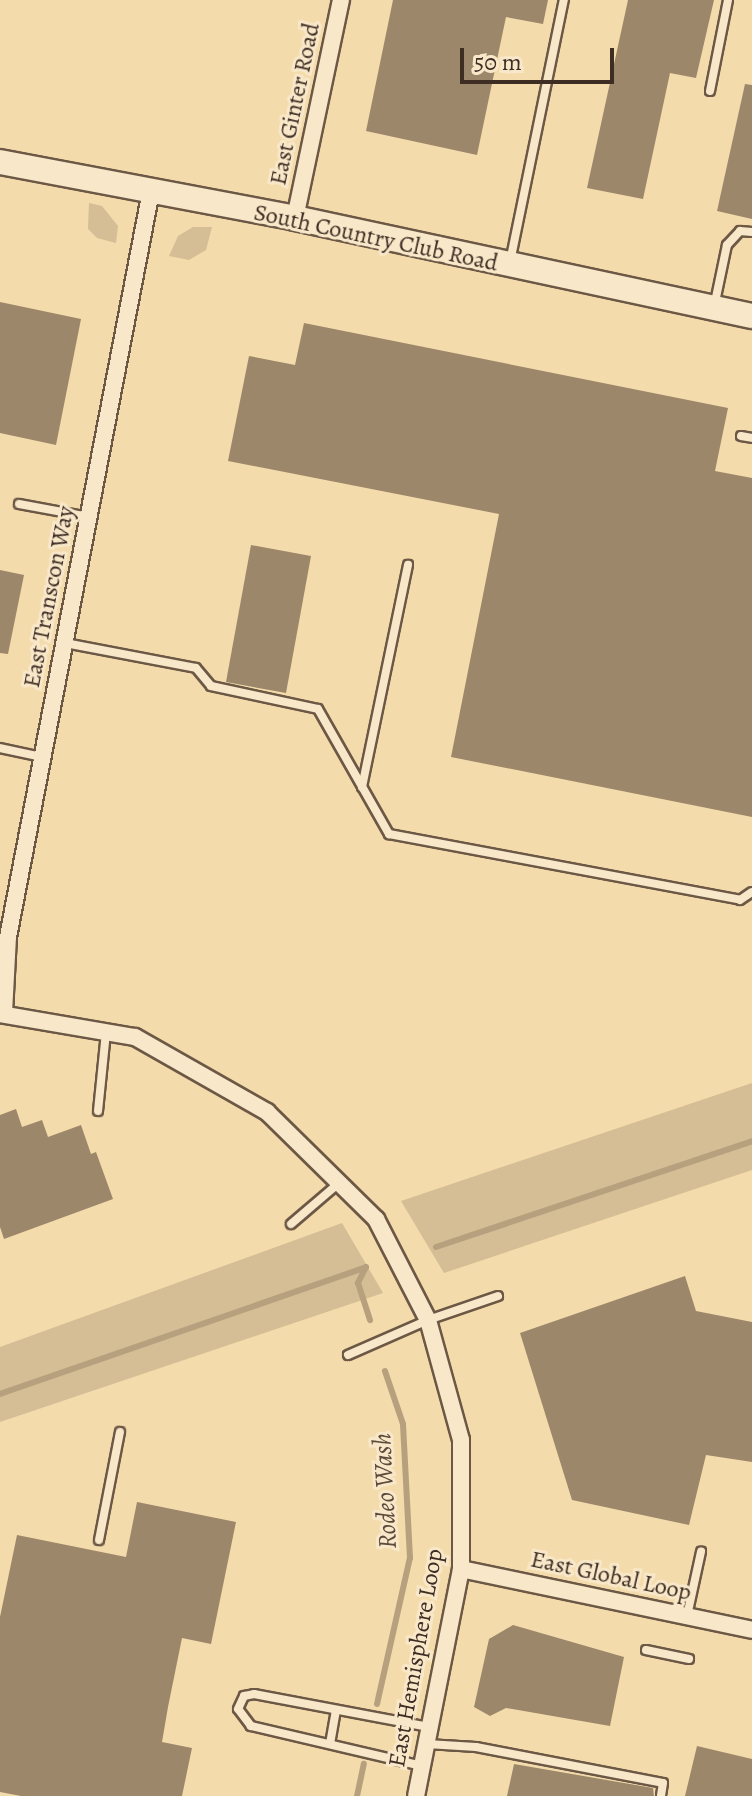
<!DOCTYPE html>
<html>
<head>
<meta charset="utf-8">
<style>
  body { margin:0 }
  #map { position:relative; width:752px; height:1796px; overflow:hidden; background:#f4dbac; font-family:Alegreya,serif }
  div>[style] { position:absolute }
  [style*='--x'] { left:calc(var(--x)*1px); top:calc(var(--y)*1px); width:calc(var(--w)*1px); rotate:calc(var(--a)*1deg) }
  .green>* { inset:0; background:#d5bd95 }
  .stream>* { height:6px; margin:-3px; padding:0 3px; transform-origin:3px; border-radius:3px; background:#b6a07d }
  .building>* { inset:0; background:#9d876a }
  .roads { filter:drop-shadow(2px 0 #6c5845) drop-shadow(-2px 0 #6c5845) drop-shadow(0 2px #6c5845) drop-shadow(0 -2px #6c5845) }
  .lane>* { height:8px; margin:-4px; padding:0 4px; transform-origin:4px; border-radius:4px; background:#f8e8c9 }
  .street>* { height:16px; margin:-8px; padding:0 8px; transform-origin:8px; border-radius:8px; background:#f8e8c9 }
  .secondary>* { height:24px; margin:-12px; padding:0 12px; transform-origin:12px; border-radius:12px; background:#f8e8c9 }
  span { translate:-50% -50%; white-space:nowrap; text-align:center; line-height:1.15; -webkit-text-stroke:6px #f8e8c9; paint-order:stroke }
  .street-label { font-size:24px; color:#3e2d23 }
  .water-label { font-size:26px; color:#5c4a3a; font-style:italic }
  .scale { position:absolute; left:460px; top:48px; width:154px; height:36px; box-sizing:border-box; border:4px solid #3e2d23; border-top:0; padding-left:10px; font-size:24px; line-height:28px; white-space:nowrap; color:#3e2d23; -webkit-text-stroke:6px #f8e8c9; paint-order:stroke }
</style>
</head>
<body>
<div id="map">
  <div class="green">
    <i style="clip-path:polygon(89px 203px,102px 206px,118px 226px,116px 243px,97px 238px,88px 229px)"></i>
    <i style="clip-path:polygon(193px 227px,212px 227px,206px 250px,189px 260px,169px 256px,178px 236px)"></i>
    <i style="clip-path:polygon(752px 1083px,752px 1170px,444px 1273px,401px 1201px)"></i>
    <i style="clip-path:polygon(342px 1223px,383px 1293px,0 1422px,0 1347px)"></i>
  </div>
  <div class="stream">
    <i style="--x:436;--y:1247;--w:333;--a:-18.5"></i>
    <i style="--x:366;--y:1267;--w:18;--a:117"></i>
    <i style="--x:358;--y:1283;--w:39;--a:72"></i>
    <i style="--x:0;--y:1394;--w:387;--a:-19.1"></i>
    <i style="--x:377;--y:1704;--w:150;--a:-77.3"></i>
    <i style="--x:410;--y:1558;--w:134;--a:-93"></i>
    <i style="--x:403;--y:1424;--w:56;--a:-108.8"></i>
    <i style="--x:357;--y:1796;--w:33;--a:-78"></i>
  </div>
  <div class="building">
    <i style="clip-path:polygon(393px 0,548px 0,543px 24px,506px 17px,477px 155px,366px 131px)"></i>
    <i style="clip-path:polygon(628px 0,714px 0,696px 78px,670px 73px,643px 199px,587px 188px)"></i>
    <i style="clip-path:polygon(745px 84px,752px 85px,752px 219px,717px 211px)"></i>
    <i style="clip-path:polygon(0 302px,81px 319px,56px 445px,0 433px)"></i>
    <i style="clip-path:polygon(304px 323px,728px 408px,715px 471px,752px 478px,752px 817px,451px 757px,499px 514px,228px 461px,249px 356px,295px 365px)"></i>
    <i style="clip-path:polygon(251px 545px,311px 556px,286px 693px,226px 682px)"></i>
    <i style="clip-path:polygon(0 570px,24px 575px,8px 654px,0 653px)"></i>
    <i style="clip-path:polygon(16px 1109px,22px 1127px,42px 1120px,48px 1137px,81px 1125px,91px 1154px,96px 1152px,113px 1199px,4px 1239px,0 1227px,0 1115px)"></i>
    <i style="clip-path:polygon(685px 1276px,696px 1311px,752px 1322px,752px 1462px,706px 1455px,689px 1525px,572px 1500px,520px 1333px)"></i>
    <i style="clip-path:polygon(137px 1502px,236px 1522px,211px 1644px,182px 1638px,168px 1707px,162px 1742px,192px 1748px,182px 1796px,21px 1796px,0 1792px,0 1617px,17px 1535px,126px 1557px)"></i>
    <i style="clip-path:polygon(513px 1625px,624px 1657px,610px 1726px,506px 1708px,490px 1716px,474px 1707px,489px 1639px)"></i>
    <i style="clip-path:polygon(697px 1746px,752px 1759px,752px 1796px,685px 1796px)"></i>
    <i style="clip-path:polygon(514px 1764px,653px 1788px,654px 1796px,507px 1796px)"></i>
  </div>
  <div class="roads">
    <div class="lane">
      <i style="--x:710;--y:91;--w:93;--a:-78.8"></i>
      <i style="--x:510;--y:262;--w:268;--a:-78.4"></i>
      <i style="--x:714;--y:307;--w:63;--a:-78.2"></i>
      <i style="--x:727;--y:245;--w:19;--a:-47"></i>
      <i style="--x:740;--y:231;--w:12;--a:5"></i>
      <i style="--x:741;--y:436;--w:11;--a:10"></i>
      <i style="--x:19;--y:504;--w:71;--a:10.5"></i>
      <i style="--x:65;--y:643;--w:133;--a:10.8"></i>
      <i style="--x:196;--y:668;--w:23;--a:50"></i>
      <i style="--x:211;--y:686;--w:109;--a:12.1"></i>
      <i style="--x:318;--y:709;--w:144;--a:60.4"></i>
      <i style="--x:389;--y:834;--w:357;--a:10.6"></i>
      <i style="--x:740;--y:900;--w:14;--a:-34"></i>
      <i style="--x:0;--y:748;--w:43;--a:12.1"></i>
      <i style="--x:362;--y:787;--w:227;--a:-78.3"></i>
      <i style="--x:98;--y:1111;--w:79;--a:-84.2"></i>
      <i style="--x:291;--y:1224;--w:63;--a:-40.5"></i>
      <i style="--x:348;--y:1355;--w:87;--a:-23.6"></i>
      <i style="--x:428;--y:1320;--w:74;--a:-18.9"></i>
      <i style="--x:99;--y:1540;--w:110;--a:-79"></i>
      <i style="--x:687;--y:1616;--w:66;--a:-77.7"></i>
      <i style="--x:646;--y:1650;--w:44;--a:11.8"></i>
      <i style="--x:330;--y:1744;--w:34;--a:-80"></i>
      <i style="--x:427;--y:1744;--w:49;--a:3.5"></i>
      <i style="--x:476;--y:1747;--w:190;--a:10.9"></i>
      <i style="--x:663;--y:1783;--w:13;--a:99"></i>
      <i style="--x:422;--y:1766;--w:176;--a:-166.8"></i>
      <i style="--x:251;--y:1726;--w:21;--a:-127"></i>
      <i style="--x:238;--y:1709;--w:14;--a:-65"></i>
      <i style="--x:244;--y:1696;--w:10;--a:-11"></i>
      <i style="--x:254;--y:1694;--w:178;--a:10.7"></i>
    </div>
    <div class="street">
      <i style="--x:295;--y:218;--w:223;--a:-78.1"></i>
      <i style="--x:4;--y:1013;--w:76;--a:-87"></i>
      <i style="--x:8;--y:937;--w:760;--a:-79.15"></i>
      <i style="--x:0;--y:1014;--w:137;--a:9.7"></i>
      <i style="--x:135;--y:1037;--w:152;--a:29.6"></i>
      <i style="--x:267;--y:1112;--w:153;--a:44.5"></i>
      <i style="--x:376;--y:1219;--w:114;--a:62.8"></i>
      <i style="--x:428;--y:1320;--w:124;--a:74.6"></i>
      <i style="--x:461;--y:1440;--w:129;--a:90"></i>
      <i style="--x:461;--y:1569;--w:231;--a:101.2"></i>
      <i style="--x:461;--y:1569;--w:297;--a:11.8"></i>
    </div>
    <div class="secondary">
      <i style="--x:0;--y:162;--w:300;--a:10.7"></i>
      <i style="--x:295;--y:218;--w:467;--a:12.1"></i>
    </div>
  </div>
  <div class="street-label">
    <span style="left:295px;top:104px;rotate:-78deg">East Ginter Road</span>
    <span style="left:376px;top:238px;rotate:12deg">South Country Club Road</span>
    <span style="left:49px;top:597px;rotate:-79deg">East Transcon Way</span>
    <span style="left:611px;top:1576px;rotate:12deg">East Global Loop</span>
    <span style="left:416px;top:1658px;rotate:-80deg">East Hemisphere Loop</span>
  </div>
  <div class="water-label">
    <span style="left:385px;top:1491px;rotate:-93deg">Rodeo Wash</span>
  </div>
  <div class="scale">50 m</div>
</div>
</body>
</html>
